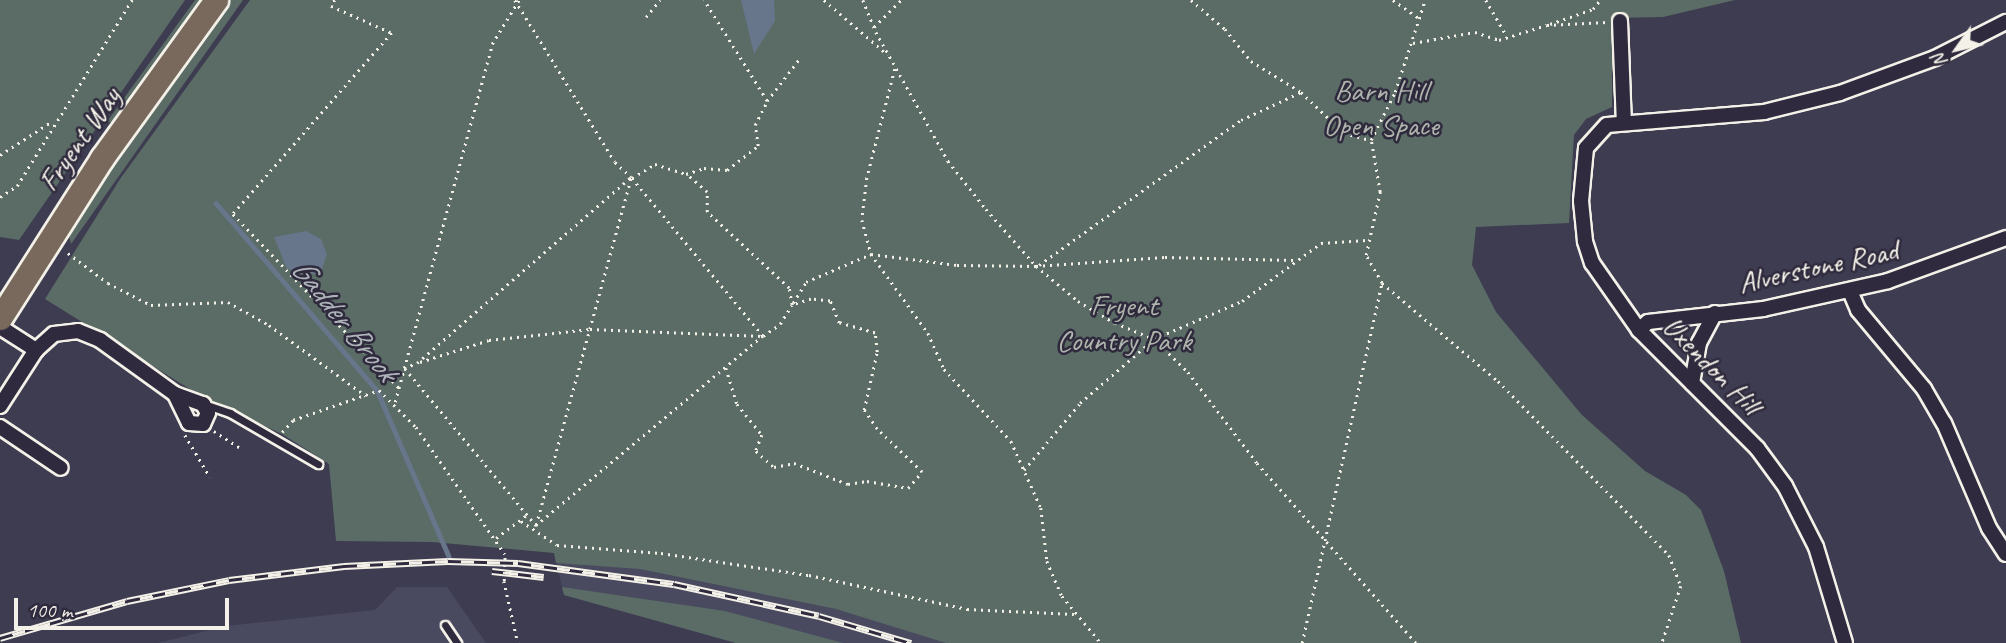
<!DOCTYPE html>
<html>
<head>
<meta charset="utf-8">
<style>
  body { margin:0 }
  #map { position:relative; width:2006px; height:643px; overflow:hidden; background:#3e3c51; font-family:Caveat,sans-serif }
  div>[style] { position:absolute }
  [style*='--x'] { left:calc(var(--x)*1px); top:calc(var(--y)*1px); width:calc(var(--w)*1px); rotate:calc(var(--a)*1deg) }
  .built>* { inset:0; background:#49495f }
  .green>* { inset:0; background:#5a6c65 }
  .water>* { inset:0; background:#67768a }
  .stream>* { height:4.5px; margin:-2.25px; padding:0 2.25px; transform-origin:2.25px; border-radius:2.25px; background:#67768a }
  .path>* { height:2.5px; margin-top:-1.25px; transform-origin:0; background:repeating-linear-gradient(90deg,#f4f1e8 0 2px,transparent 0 7px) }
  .roads { filter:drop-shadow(2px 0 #f4f1e8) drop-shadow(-2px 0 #f4f1e8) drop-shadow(0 2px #f4f1e8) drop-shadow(0 -2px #f4f1e8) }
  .lane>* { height:7px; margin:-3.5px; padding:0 3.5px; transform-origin:3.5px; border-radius:3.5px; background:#2f2a3d }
  .street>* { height:14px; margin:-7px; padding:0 7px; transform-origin:7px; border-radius:7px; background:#2f2a3d }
  .primary>* { height:23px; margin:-11.5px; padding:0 11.5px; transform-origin:11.5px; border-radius:11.5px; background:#78695c }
  .rail>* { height:7px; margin-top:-3.5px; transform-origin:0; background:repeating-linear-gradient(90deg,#2f2a3d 0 13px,#f4f1e8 0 26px); box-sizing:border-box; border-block:2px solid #f4f1e8 }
  .path-bridge>* { height:2.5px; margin-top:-1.25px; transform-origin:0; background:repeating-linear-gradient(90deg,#f4f1e8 0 2px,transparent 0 7px) }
  span { translate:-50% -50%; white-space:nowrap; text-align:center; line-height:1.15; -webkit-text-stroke:5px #2f2a3d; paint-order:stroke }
  .park-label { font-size:30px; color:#afb5ad }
  .street-label { font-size:30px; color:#f4f1e8 }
  .water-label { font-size:32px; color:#aeb4b9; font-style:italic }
  .north { position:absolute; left:1922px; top:14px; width:70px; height:70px; -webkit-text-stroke:5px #2f2a3d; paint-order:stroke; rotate:236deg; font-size:19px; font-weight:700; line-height:28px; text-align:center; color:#f4f1e8 }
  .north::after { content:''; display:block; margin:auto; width:24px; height:32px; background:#f4f1e8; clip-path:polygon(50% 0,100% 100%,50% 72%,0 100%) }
  .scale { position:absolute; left:14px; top:598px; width:215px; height:32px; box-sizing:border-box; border:4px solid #f4f1e8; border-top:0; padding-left:9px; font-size:21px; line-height:24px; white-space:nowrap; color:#f4f1e8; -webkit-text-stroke:5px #2f2a3d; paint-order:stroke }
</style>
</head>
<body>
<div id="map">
  <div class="built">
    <i style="clip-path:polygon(554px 553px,1057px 643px,736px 643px,564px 595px)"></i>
    <i style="clip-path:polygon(397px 587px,447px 587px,486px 643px,158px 643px,226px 626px,375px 610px)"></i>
  </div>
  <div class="green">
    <i style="clip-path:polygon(0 0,185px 0,19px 240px,0 237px)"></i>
    <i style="clip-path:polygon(195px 0,206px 0,118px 121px,106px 123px)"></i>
    <i style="clip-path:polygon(230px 0,243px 0,71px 244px,68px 232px,103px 176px)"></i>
    <i style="clip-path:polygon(250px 0,1735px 0,1663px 17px,1612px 18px,1612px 107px,1586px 119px,1574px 135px,1569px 223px,1476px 227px,1472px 265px,1496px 312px,1582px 415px,1645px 471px,1686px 495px,1701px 510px,1724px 571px,1741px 643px,946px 643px,836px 609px,640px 569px,556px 563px,554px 553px,432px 542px,336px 541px,329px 464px,282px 434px,209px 401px,45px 299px,120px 179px)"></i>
    <i style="clip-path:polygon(562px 587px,725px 611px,843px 643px,736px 643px,564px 595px)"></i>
  </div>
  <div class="water">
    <i style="clip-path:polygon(741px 0,774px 0,775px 21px,754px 54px)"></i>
    <i style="clip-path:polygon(306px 231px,321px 239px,327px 254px,320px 275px,287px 269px,274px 237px)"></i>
  </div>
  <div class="stream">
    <i style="--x:216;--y:203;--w:247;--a:49.3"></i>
    <i style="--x:377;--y:390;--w:181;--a:66.6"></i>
  </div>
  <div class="path">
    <i style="--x:335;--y:0;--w:7;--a:124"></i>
    <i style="--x:331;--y:6;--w:67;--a:23.9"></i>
    <i style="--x:392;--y:33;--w:241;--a:131.3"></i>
    <i style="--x:233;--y:214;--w:240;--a:46.3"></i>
    <i style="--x:515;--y:0;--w:190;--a:58.3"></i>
    <i style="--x:615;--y:162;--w:22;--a:43"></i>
    <i style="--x:631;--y:177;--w:1;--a:45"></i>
    <i style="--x:632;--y:178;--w:205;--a:50.3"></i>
    <i style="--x:763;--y:336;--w:296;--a:140.1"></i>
    <i style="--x:536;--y:526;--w:206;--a:-129.9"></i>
    <i style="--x:404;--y:368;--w:14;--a:-21"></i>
    <i style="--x:417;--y:363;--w:284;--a:-41"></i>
    <i style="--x:824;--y:0;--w:84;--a:40.7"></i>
    <i style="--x:863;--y:0;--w:35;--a:68"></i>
    <i style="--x:876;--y:32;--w:148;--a:60.8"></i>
    <i style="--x:948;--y:161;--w:61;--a:51.6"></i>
    <i style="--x:986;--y:209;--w:76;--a:48.7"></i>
    <i style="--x:1036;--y:266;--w:55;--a:39.8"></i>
    <i style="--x:1078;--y:301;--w:43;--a:30.7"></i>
    <i style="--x:1115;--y:323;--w:42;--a:22.3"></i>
    <i style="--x:1154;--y:339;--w:96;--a:-23.4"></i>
    <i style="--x:1242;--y:301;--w:98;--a:-36.3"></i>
    <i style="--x:1321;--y:243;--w:46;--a:-3.7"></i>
    <i style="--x:1191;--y:0;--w:45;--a:40.5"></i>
    <i style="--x:1225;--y:29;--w:41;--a:50.9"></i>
    <i style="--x:1251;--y:61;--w:59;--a:31.8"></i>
    <i style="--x:1301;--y:92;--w:59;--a:43.6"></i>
    <i style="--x:1344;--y:133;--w:28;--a:15"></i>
    <i style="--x:1393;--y:0;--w:32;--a:35"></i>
    <i style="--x:1486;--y:0;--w:39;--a:60"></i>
    <i style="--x:646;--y:17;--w:22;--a:-51"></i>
    <i style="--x:1550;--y:24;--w:46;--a:-19.2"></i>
    <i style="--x:1593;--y:9;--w:11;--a:-52"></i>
    <i style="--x:874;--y:27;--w:38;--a:-45"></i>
    <i style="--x:1413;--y:43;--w:63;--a:-10.1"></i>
    <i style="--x:1475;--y:32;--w:25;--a:18"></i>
    <i style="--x:1499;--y:40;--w:50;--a:-17.4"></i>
    <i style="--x:1547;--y:25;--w:60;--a:-2.9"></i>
    <i style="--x:895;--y:69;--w:113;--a:104.4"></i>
    <i style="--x:867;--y:178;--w:42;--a:96.8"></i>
    <i style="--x:862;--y:220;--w:35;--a:75"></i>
    <i style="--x:871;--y:254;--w:87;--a:7.3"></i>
    <i style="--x:957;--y:265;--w:79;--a:0.7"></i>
    <i style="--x:1036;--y:266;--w:129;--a:-4"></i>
    <i style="--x:1165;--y:257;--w:130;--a:1.3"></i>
    <i style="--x:767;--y:101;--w:54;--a:-52.5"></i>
    <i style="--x:0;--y:155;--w:61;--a:-32.9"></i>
    <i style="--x:632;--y:178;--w:27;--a:-31"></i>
    <i style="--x:655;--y:164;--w:33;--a:18"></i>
    <i style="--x:686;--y:174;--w:19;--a:-18"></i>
    <i style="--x:704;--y:168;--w:23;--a:5"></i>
    <i style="--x:727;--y:170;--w:39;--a:-38"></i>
    <i style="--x:758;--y:146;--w:21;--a:-98"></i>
    <i style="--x:755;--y:125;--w:27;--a:-63"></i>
    <i style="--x:767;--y:101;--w:119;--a:-122"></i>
    <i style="--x:0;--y:197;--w:20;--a:-33"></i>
    <i style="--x:17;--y:186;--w:219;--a:-58.3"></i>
    <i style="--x:68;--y:253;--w:50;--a:36.9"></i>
    <i style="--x:108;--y:283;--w:48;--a:27.1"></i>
    <i style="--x:151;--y:305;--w:77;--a:-2.2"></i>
    <i style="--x:228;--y:302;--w:47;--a:29.3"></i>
    <i style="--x:269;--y:325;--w:120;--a:36.2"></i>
    <i style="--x:1039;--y:265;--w:249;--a:-35.7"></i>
    <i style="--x:1241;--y:120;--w:66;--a:-25"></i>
    <i style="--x:1382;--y:283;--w:152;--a:40.2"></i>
    <i style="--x:1498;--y:381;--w:244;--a:45.5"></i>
    <i style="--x:1669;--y:555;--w:33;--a:69"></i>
    <i style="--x:1681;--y:586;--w:60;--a:108.4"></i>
    <i style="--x:793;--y:303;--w:25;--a:-58"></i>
    <i style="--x:806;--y:282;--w:71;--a:-23.3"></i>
    <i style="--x:871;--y:254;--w:97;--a:54.2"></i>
    <i style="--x:928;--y:333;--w:39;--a:66"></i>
    <i style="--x:944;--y:369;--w:98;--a:47.1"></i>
    <i style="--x:1011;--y:441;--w:73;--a:65.9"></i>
    <i style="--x:1041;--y:508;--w:53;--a:83.5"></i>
    <i style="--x:1047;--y:561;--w:38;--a:67"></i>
    <i style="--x:1062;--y:596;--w:61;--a:50.3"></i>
    <i style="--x:420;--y:362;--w:72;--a:-17.7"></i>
    <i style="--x:489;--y:340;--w:102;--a:-6.2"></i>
    <i style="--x:590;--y:329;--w:173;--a:2.3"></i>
    <i style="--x:763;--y:336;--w:21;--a:-35"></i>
    <i style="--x:780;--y:324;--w:22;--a:-58"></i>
    <i style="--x:792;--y:305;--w:17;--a:-100"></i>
    <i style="--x:789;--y:288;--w:112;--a:-137.2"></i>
    <i style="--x:707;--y:212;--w:20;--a:-90"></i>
    <i style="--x:707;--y:192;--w:28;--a:-139"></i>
    <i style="--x:726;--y:368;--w:38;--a:73"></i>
    <i style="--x:737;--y:404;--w:40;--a:51"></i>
    <i style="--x:762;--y:435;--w:17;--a:111"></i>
    <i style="--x:756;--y:451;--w:24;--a:42"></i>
    <i style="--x:774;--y:467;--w:20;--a:-11"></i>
    <i style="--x:794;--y:463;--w:58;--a:21.3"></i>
    <i style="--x:848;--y:484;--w:19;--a:-9"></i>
    <i style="--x:867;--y:481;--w:42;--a:9.7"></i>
    <i style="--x:908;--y:488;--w:21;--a:-49"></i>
    <i style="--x:922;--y:472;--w:62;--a:-136.3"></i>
    <i style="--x:877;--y:429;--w:23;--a:-124"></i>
    <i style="--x:864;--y:410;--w:59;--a:-77.4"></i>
    <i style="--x:877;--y:352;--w:19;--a:-96"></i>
    <i style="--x:875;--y:333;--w:37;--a:-164"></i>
    <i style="--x:839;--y:323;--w:24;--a:-112"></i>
    <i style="--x:830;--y:301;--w:19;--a:-174"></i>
    <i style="--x:811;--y:299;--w:20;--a:162"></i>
    <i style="--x:395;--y:402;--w:371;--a:-74.8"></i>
    <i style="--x:492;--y:44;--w:52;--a:-58.5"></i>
    <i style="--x:214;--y:431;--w:30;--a:33"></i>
    <i style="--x:282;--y:432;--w:16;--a:-47"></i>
    <i style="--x:293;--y:420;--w:91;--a:-19.2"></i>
    <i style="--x:379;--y:390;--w:52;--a:45"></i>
    <i style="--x:416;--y:427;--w:155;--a:55"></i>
    <i style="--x:185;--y:435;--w:49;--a:59.2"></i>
    <i style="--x:1024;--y:470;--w:87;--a:-50.1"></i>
    <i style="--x:1080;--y:403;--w:98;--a:-40.9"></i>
    <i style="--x:1154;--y:339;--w:47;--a:44.1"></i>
    <i style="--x:1188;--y:372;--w:114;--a:52.8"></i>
    <i style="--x:1257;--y:463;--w:240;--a:48.5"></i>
    <i style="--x:521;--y:521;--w:43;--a:33.7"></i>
    <i style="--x:557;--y:545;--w:104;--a:4.4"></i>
    <i style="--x:661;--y:553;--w:150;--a:8.5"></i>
    <i style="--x:809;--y:575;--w:162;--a:12.1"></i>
    <i style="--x:967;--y:609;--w:107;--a:2.7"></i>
    <i style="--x:536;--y:525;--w:361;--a:-74.7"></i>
    <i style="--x:496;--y:538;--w:38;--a:-37"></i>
    <i style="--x:504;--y:581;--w:64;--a:77.3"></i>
    <i style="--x:1302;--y:643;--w:369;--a:-77.5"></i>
    <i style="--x:1382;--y:283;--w:32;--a:-120"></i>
    <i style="--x:1366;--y:255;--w:65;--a:-77.5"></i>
    <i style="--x:1380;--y:192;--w:53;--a:-99.8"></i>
    <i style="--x:1371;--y:140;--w:54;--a:-63.4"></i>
    <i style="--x:1395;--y:92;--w:97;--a:-71.9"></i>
  </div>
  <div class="roads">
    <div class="lane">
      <i style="--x:204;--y:404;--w:28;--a:19"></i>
      <i style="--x:230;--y:413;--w:102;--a:30.1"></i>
      <i style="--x:445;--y:625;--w:22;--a:56"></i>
    </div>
    <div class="street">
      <i style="--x:1620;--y:21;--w:102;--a:87.8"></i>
      <i style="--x:1850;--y:291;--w:21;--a:67"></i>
      <i style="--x:1858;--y:310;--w:103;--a:50.1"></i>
      <i style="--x:1924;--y:389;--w:39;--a:60"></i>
      <i style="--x:1944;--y:423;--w:114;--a:66.8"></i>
      <i style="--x:1989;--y:528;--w:31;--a:57"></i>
      <i style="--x:0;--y:327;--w:43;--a:32.6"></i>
      <i style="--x:1639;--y:330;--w:12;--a:-42"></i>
      <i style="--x:1648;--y:322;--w:116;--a:-6.4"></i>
      <i style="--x:1763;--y:309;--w:128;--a:-12.6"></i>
      <i style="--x:1888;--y:281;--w:126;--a:-20"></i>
      <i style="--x:1692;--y:383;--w:41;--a:-80.1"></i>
      <i style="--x:1699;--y:343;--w:34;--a:-62"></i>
      <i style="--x:0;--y:406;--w:67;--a:-57.3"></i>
      <i style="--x:36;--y:350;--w:24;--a:-42"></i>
      <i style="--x:54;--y:334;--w:24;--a:-7"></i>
      <i style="--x:78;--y:331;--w:24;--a:22"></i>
      <i style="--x:100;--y:340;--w:92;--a:35.8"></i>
      <i style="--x:175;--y:394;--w:30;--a:20"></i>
      <i style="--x:203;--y:404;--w:10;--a:61"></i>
      <i style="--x:208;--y:413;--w:12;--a:114"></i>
      <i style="--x:203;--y:424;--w:14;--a:-176"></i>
      <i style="--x:189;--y:423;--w:32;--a:-116"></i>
      <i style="--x:0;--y:427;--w:73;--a:33.9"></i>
      <i style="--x:1845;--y:643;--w:100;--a:-106.8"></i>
      <i style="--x:1816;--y:547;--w:68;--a:-116.9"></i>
      <i style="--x:1785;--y:486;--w:47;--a:-126.4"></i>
      <i style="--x:1757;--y:448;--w:167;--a:-135"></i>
      <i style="--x:1639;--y:330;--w:82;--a:-125"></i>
      <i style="--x:1592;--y:263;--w:23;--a:-108"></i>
      <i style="--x:1585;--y:241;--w:40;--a:-95.7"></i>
      <i style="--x:1581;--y:201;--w:53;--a:-84.6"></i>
      <i style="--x:1586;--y:148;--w:31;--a:-48"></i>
      <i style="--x:1607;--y:125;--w:158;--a:-4.7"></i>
      <i style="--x:1764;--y:112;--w:78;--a:-14"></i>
      <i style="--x:1840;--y:93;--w:101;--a:-20.2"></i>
      <i style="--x:1935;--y:58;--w:80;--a:-26.9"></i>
    </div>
    <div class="primary">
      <i style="--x:0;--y:318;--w:190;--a:-57.5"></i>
      <i style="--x:102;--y:158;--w:195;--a:-54.2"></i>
    </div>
  </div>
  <div class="rail">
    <i style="--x:492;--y:571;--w:52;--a:6.6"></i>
    <i style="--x:0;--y:638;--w:132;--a:-16.2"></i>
    <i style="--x:127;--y:601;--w:104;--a:-11.6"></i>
    <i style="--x:229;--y:580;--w:116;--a:-6.9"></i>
    <i style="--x:344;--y:566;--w:104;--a:-2.8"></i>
    <i style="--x:448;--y:561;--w:70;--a:1.6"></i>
    <i style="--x:518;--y:563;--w:157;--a:7.7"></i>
    <i style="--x:674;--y:584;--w:148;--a:12.4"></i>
    <i style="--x:819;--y:616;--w:96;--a:16.4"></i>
  </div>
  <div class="path-bridge">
    <i style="--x:504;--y:581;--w:27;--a:-88"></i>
  </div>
  <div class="park-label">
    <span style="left:1381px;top:107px">Barn Hill<br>Open Space</span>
    <span style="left:1124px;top:322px">Fryent<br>Country Park</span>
  </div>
  <div class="street-label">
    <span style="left:79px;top:139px;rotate:-55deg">Fryent Way</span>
    <span style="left:1818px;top:266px;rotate:-12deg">Alverstone Road</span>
    <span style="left:1712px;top:365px;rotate:45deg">Uxendon Hill</span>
  </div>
  <div class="water-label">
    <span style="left:344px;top:320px;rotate:51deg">Gadder Brook</span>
  </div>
  <div class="north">N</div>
  <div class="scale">100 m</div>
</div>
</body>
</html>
